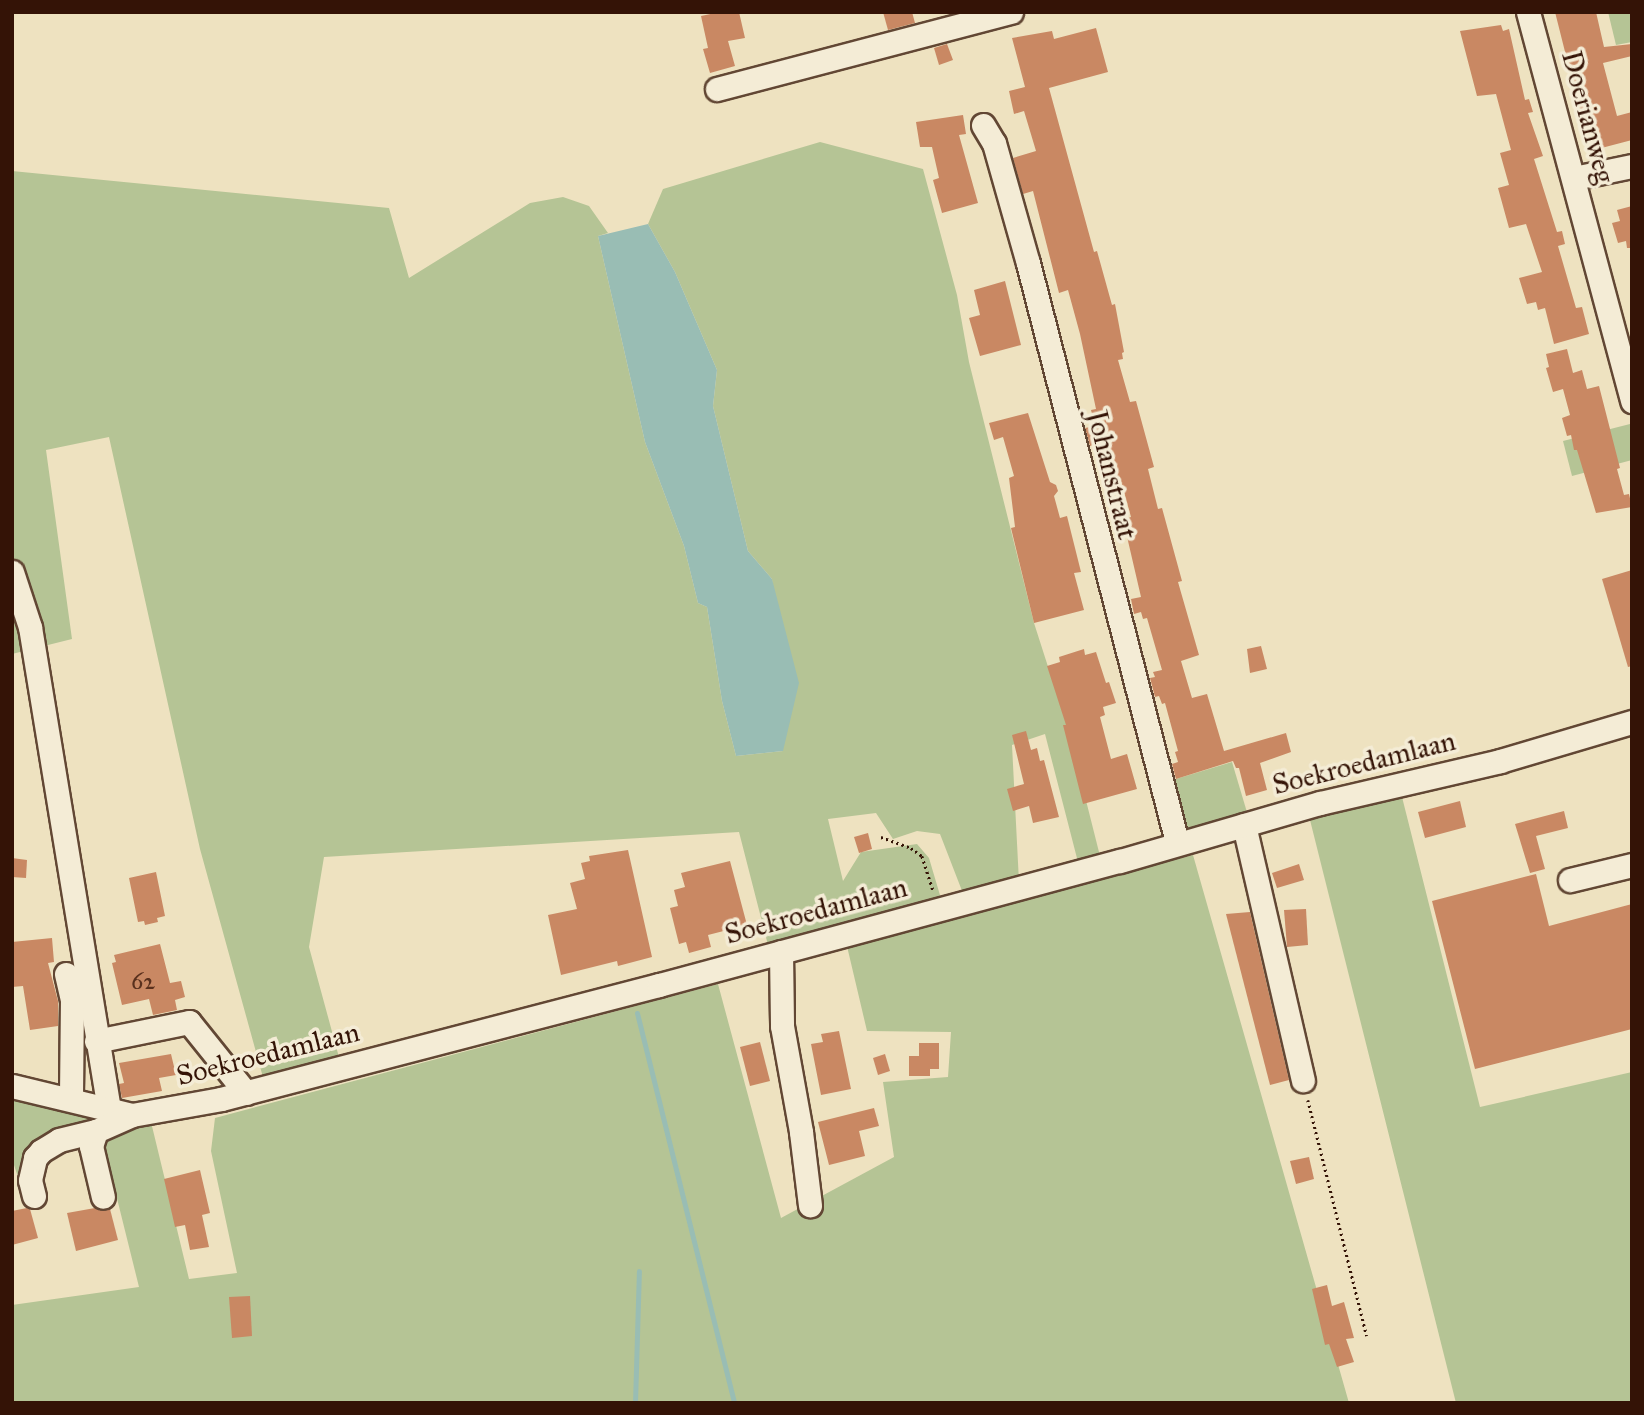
<!DOCTYPE html>
<html>
<head>
<meta charset="utf-8">
<style>
  body { margin:0 }
  #map { position:relative; width:1644px; height:1415px; overflow:hidden; background:#eee2c0; font-family:"IM FELL Great Primer",serif }
  div>[style] { position:absolute }
  [style*='--x'] { left:calc(var(--x)*1px); top:calc(var(--y)*1px); width:calc(var(--w)*1px); rotate:calc(var(--a)*1deg) }
  .green>* { inset:0; background:#b5c495 }
  .water>* { inset:0; background:#99bdb4 }
  .stream>* { height:5px; margin:-2.5px; padding:0 2.5px; transform-origin:2.5px; border-radius:2.5px; background:#99bdb4 }
  .building>* { inset:0; background:#c98863 }
  .path>* { height:2.5px; margin-top:-1.25px; transform-origin:0; background:repeating-linear-gradient(90deg,#341306 0 2px,transparent 0 5.5px) }
  .roads { filter:drop-shadow(2px 0 #624734) drop-shadow(-2px 0 #624734) drop-shadow(0 2px #624734) drop-shadow(0 -2px #624734) }
  .minor>* { height:23px; margin:-11.5px; padding:0 11.5px; transform-origin:11.5px; border-radius:11.5px; background:#f4ecd6 }
  span { translate:-50% -50%; white-space:nowrap; text-align:center; line-height:1.15; -webkit-text-stroke:7px #f4ecd6; paint-order:stroke }
  .number-label { font-size:24px; color:#59301d }
  .number-label span { -webkit-text-stroke-width:0 }
  .street-label { font-size:28px; color:#341306 }
  .frame { position:absolute; inset:0; border:14px solid #341306; pointer-events:none }
</style>
</head>
<body>
<div id="map">
  <div class="green">
    <i style="clip-path:polygon(1608px 12px,1632px 12px,1632px 42px,1616px 45px)"></i>
    <i style="clip-path:polygon(820px 142px,923px 169px,957px 295px,969px 362px,1034px 623px,1068px 729px,1101px 860px,1079px 866px,1045px 734px,1012px 745px,1019px 882px,964px 896px,940px 834px,917px 831px,893px 839px,876px 813px,828px 819px,843px 881px,861px 852px,917px 844px,929px 858px,942px 902px,769px 949px,739px 832px,324px 857px,309px 947px,340px 1061px,264px 1081px,200px 849px,109px 437px,46px 450px,72px 639px,12px 654px,12px 171px,389px 208px,409px 278px,530px 203px,563px 197px,589px 206px,608px 233px,598px 236px,645px 442px,684px 546px,698px 603px,707px 607px,722px 701px,736px 756px,783px 751px,772px 579px,748px 551px,713px 406px,717px 370px,675px 272px,648px 224px,663px 189px)"></i>
    <i style="clip-path:polygon(1630px 424px,1632px 460px,1572px 476px,1563px 441px)"></i>
    <i style="clip-path:polygon(1232px 762px,1249px 819px,1189px 831px,1184px 828px,1166px 782px)"></i>
    <i style="clip-path:polygon(1401px 793px,1480px 1107px,1632px 1072px,1632px 1403px,1456px 1403px,1309px 816px)"></i>
    <i style="clip-path:polygon(1193px 855px,1349px 1403px,12px 1403px,12px 1305px,139px 1287px,101px 1134px,151px 1122px,189px 1279px,237px 1273px,211px 1151px,215px 1118px,718px 984px,781px 1218px,894px 1157px,883px 1082px,948px 1077px,951px 1032px,867px 1031px,846px 942px)"></i>
    <i style="clip-path:polygon(12px 1090px,128px 1118px,45px 1141px,27px 1171px,17px 1174px,12px 1159px)"></i>
  </div>
  <div class="water">
    <i style="clip-path:polygon(648px 224px,675px 272px,717px 370px,713px 406px,748px 551px,772px 579px,799px 683px,783px 751px,736px 756px,722px 701px,707px 607px,698px 603px,684px 546px,645px 442px,598px 236px)"></i>
  </div>
  <div class="stream">
    <i style="--x:637;--y:1013;--w:402;--a:76"></i>
    <i style="--x:635;--y:1403;--w:132;--a:-88.3"></i>
  </div>
  <div class="building">
    <i style="clip-path:polygon(720px 12px,739px 12px,745px 38px,728px 41px,735px 66px,710px 73px,703px 49px,708px 48px,701px 16px)"></i>
    <i style="clip-path:polygon(883px 12px,912px 12px,915px 23px,888px 30px)"></i>
    <i style="clip-path:polygon(1555px 12px,1596px 12px,1604px 47px,1632px 44px,1632px 56px,1603px 63px,1617px 116px,1632px 112px,1632px 140px,1590px 151px)"></i>
    <i style="clip-path:polygon(1501px 25px,1503px 31px,1509px 29px,1525px 100px,1529px 99px,1533px 112px,1528px 113px,1543px 156px,1534px 159px,1557px 232px,1562px 231px,1565px 244px,1558px 246px,1576px 308px,1582px 307px,1589px 334px,1554px 344px,1545px 308px,1538px 310px,1536px 302px,1527px 304px,1519px 278px,1542px 272px,1526px 224px,1509px 228px,1498px 188px,1509px 185px,1500px 153px,1511px 150px,1496px 94px,1477px 96px,1460px 31px)"></i>
    <i style="clip-path:polygon(1096px 28px,1108px 72px,1049px 88px,1094px 252px,1097px 251px,1112px 305px,1115px 304px,1124px 352px,1122px 353px,1123px 359px,1118px 360px,1130px 402px,1136px 401px,1154px 467px,1148px 469px,1158px 509px,1162px 508px,1182px 581px,1178px 582px,1199px 655px,1181px 661px,1192px 698px,1207px 694px,1224px 751px,1286px 733px,1291px 752px,1260px 763px,1267px 790px,1246px 796px,1239px 768px,1236px 768px,1233px 761px,1176px 779px,1172px 764px,1178px 762px,1175px 752px,1178px 751px,1165px 703px,1162px 704px,1159px 696px,1155px 697px,1150px 678px,1155px 677px,1153px 672px,1162px 670px,1147px 618px,1143px 619px,1141px 612px,1134px 614px,1131px 599px,1141px 597px,1125px 528px,1130px 527px,1128px 518px,1131px 517px,1120px 477px,1110px 480px,1099px 443px,1090px 446px,1085px 428px,1095px 426px,1091px 410px,1096px 409px,1080px 334px,1068px 290px,1059px 293px,1033px 191px,1023px 194px,1013px 158px,1036px 151px,1024px 111px,1014px 114px,1009px 91px,1025px 87px,1012px 38px,1052px 31px,1054px 39px)"></i>
    <i style="clip-path:polygon(947px 44px,953px 60px,939px 65px,934px 48px)"></i>
    <i style="clip-path:polygon(963px 115px,966px 134px,959px 135px,978px 203px,942px 213px,933px 180px,939px 178px,932px 147px,920px 147px,916px 122px)"></i>
    <i style="clip-path:polygon(1632px 206px,1632px 248px,1627px 248px,1626px 241px,1618px 243px,1612px 223px,1620px 221px,1617px 210px)"></i>
    <i style="clip-path:polygon(1005px 281px,1021px 345px,980px 356px,969px 318px,980px 315px,974px 290px)"></i>
    <i style="clip-path:polygon(1567px 349px,1573px 373px,1582px 370px,1587px 389px,1599px 386px,1620px 468px,1617px 469px,1624px 495px,1629px 494px,1632px 507px,1596px 513px,1577px 450px,1574px 450px,1571px 435px,1567px 436px,1562px 418px,1570px 415px,1563px 389px,1553px 392px,1546px 368px,1549px 367px,1546px 354px)"></i>
    <i style="clip-path:polygon(1028px 413px,1050px 482px,1056px 485px,1058px 491px,1054px 496px,1060px 518px,1067px 516px,1081px 572px,1074px 573px,1084px 610px,1034px 623px,1011px 528px,1015px 527px,1009px 478px,1014px 476px,1003px 437px,994px 440px,989px 423px)"></i>
    <i style="clip-path:polygon(1632px 570px,1632px 666px,1628px 667px,1602px 579px)"></i>
    <i style="clip-path:polygon(1261px 646px,1267px 669px,1250px 673px,1247px 649px)"></i>
    <i style="clip-path:polygon(1084px 649px,1085px 655px,1096px 652px,1106px 683px,1109px 682px,1116px 703px,1103px 707px,1105px 715px,1100px 717px,1111px 759px,1127px 754px,1137px 789px,1083px 804px,1063px 725px,1066px 725px,1047px 666px,1060px 662px,1059px 657px)"></i>
    <i style="clip-path:polygon(1026px 731px,1031px 750px,1037px 748px,1040px 761px,1044px 760px,1059px 817px,1033px 823px,1029px 806px,1013px 811px,1007px 789px,1024px 784px,1012px 735px)"></i>
    <i style="clip-path:polygon(1460px 801px,1466px 827px,1425px 838px,1418px 812px)"></i>
    <i style="clip-path:polygon(1564px 811px,1568px 828px,1536px 836px,1545px 869px,1530px 873px,1515px 824px)"></i>
    <i style="clip-path:polygon(868px 833px,872px 849px,859px 853px,854px 837px)"></i>
    <i style="clip-path:polygon(628px 850px,652px 957px,618px 966px,617px 961px,561px 975px,548px 915px,577px 909px,570px 883px,585px 879px,581px 863px,590px 861px,589px 856px)"></i>
    <i style="clip-path:polygon(12px 858px,27px 860px,26px 878px,12px 877px)"></i>
    <i style="clip-path:polygon(730px 861px,747px 925px,708px 935px,711px 947px,689px 953px,686px 942px,679px 944px,670px 908px,678px 906px,674px 890px,685px 887px,681px 873px)"></i>
    <i style="clip-path:polygon(1299px 864px,1304px 880px,1277px 888px,1272px 873px)"></i>
    <i style="clip-path:polygon(156px 872px,165px 916px,157px 918px,158px 922px,145px 925px,144px 921px,138px 922px,129px 878px)"></i>
    <i style="clip-path:polygon(1536px 874px,1549px 926px,1632px 904px,1632px 1029px,1475px 1069px,1432px 901px)"></i>
    <i style="clip-path:polygon(1306px 909px,1308px 945px,1287px 947px,1284px 910px)"></i>
    <i style="clip-path:polygon(1250px 912px,1289px 1080px,1270px 1085px,1226px 914px)"></i>
    <i style="clip-path:polygon(52px 938px,54px 962px,48px 963px,58px 1001px,58px 1026px,30px 1030px,23px 986px,12px 987px,12px 942px)"></i>
    <i style="clip-path:polygon(160px 944px,170px 983px,181px 981px,185px 997px,175px 1000px,177px 1010px,153px 1015px,149px 999px,122px 1005px,112px 963px,116px 962px,114px 955px)"></i>
    <i style="clip-path:polygon(839px 1031px,851px 1089px,821px 1095px,811px 1044px,823px 1042px,821px 1034px)"></i>
    <i style="clip-path:polygon(760px 1042px,770px 1081px,750px 1086px,740px 1047px)"></i>
    <i style="clip-path:polygon(919px 1043px,939px 1043px,939px 1069px,930px 1069px,930px 1076px,909px 1076px,909px 1056px,919px 1056px)"></i>
    <i style="clip-path:polygon(171px 1054px,176px 1075px,159px 1078px,162px 1091px,122px 1098px,119px 1084px,124px 1083px,119px 1063px)"></i>
    <i style="clip-path:polygon(885px 1054px,890px 1071px,878px 1075px,873px 1058px)"></i>
    <i style="clip-path:polygon(874px 1108px,879px 1126px,859px 1131px,865px 1156px,829px 1165px,818px 1122px)"></i>
    <i style="clip-path:polygon(1309px 1157px,1314px 1179px,1296px 1184px,1290px 1161px)"></i>
    <i style="clip-path:polygon(200px 1170px,210px 1213px,202px 1215px,209px 1247px,190px 1250px,185px 1225px,175px 1227px,164px 1179px)"></i>
    <i style="clip-path:polygon(27px 1208px,30px 1209px,38px 1238px,12px 1245px,12px 1211px)"></i>
    <i style="clip-path:polygon(95px 1208px,110px 1209px,118px 1240px,76px 1251px,67px 1213px)"></i>
    <i style="clip-path:polygon(1327px 1285px,1332px 1306px,1344px 1302px,1354px 1338px,1346px 1339px,1354px 1362px,1337px 1367px,1329px 1344px,1325px 1345px,1312px 1289px)"></i>
    <i style="clip-path:polygon(250px 1296px,252px 1336px,232px 1338px,229px 1297px)"></i>
  </div>
  <div class="path">
    <i style="--x:881;--y:837;--w:32;--a:20"></i>
    <i style="--x:911;--y:848;--w:14;--a:36"></i>
    <i style="--x:922;--y:856;--w:38;--a:72"></i>
    <i style="--x:1308;--y:1100;--w:243;--a:76"></i>
  </div>
  <div class="roads">
    <div class="minor">
      <i style="--x:1528;--y:12;--w:403;--a:75"></i>
      <i style="--x:717;--y:89;--w:304;--a:-14.7"></i>
      <i style="--x:983;--y:125;--w:21;--a:59"></i>
      <i style="--x:994;--y:143;--w:125;--a:74.2"></i>
      <i style="--x:1028;--y:263;--w:598;--a:75.57"></i>
      <i style="--x:1574;--y:178;--w:59;--a:-11.7"></i>
      <i style="--x:12;--y:572;--w:58;--a:71.9"></i>
      <i style="--x:30;--y:627;--w:487;--a:80.7"></i>
      <i style="--x:1244;--y:825;--w:262;--a:77"></i>
      <i style="--x:1570;--y:880;--w:64;--a:-13.6"></i>
      <i style="--x:781;--y:952;--w:74;--a:89.2"></i>
      <i style="--x:782;--y:1026;--w:108;--a:79.8"></i>
      <i style="--x:801;--y:1132;--w:74;--a:83"></i>
      <i style="--x:66;--y:974;--w:26;--a:77"></i>
      <i style="--x:72;--y:999;--w:100;--a:90.6"></i>
      <i style="--x:96;--y:1041;--w:95;--a:-11.5"></i>
      <i style="--x:189;--y:1022;--w:91;--a:51.2"></i>
      <i style="--x:12;--y:1086;--w:123;--a:13.6"></i>
      <i style="--x:132;--y:1115;--w:90;--a:-10.2"></i>
      <i style="--x:221;--y:1099;--w:453;--a:-14.6"></i>
      <i style="--x:659;--y:985;--w:477;--a:-15.1"></i>
      <i style="--x:1120;--y:861;--w:208;--a:-16.2"></i>
      <i style="--x:1320;--y:803;--w:185;--a:-13.1"></i>
      <i style="--x:1500;--y:761;--w:138;--a:-16.5"></i>
      <i style="--x:96;--y:1131;--w:16;--a:108"></i>
      <i style="--x:91;--y:1146;--w:52;--a:76.8"></i>
      <i style="--x:34;--y:1196;--w:16;--a:-104"></i>
      <i style="--x:30;--y:1180;--w:23;--a:-77"></i>
      <i style="--x:35;--y:1158;--w:9;--a:-49"></i>
      <i style="--x:41;--y:1151;--w:21;--a:-31"></i>
      <i style="--x:59;--y:1140;--w:38;--a:-14"></i>
      <i style="--x:96;--y:1131;--w:39;--a:-24"></i>
    </div>
  </div>
  <div class="number-label">
    <span style="left:143px;top:982px">62</span>
  </div>
  <div class="street-label">
    <span style="left:1588px;top:117px;rotate:75deg">Doerianweg</span>
    <span style="left:1112px;top:475px;rotate:76deg">Johanstraat</span>
    <span style="left:1364px;top:763px;rotate:-14deg">Soekroedamlaan</span>
    <span style="left:816px;top:911px;rotate:-15deg">Soekroedamlaan</span>
    <span style="left:268px;top:1054px;rotate:-14deg">Soekroedamlaan</span>
  </div>
  <div class="frame"></div>
</div>
</body>
</html>
